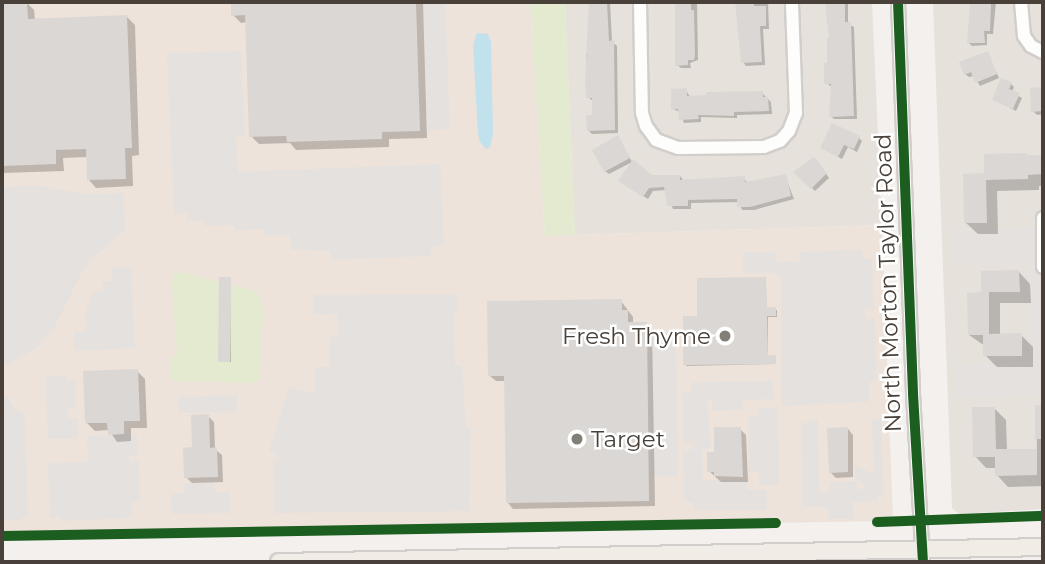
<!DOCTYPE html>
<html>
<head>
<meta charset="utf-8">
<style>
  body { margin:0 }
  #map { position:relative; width:1045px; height:564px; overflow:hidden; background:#f3f0ed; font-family:Montserrat,sans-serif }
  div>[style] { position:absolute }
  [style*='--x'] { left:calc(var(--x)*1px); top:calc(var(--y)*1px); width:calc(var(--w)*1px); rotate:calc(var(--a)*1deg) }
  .residential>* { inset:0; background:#e6e1db }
  .commercial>* { inset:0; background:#ede3da }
  .green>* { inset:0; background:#e3eacf }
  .parking>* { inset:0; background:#e5e1de }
  .water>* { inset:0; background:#c1e1ed }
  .shadow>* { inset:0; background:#0003 }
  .building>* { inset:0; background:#dbd7d4 }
  .roads { filter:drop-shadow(2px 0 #d1cecb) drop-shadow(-2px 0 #d1cecb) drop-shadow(0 2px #d1cecb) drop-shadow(0 -2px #d1cecb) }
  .minor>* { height:12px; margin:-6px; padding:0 6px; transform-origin:6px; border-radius:6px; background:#fdfdfc }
  .major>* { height:16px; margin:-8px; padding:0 8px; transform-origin:8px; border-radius:8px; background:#f1ede6 }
  .cycleway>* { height:10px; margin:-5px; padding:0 5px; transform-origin:5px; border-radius:5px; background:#1b5e20 }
  .dots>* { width:19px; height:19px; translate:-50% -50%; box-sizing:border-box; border:4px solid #fff; border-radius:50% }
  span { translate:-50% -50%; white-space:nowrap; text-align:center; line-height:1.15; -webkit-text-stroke:5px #fff; paint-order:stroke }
  .street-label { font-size:23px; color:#494139 }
  .poi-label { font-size:23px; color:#494139 }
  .right { translate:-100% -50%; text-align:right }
  .left { translate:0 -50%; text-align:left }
  .frame { position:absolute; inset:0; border:4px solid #494139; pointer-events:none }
</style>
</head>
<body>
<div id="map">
  <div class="residential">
    <i style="clip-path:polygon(565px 2px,872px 2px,882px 225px,575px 235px)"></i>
    <i style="clip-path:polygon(933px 2px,1043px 2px,1043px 509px,959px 514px,952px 508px)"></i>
  </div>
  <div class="commercial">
    <i style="clip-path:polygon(2px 2px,530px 2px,545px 236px,882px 225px,893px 521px,2px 534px)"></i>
  </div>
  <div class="green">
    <i style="clip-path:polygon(530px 2px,565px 2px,575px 235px,545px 236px)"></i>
    <i style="clip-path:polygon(179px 272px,255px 291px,261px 298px,263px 311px,260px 379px,254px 383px,172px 381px,169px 377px,171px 360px,177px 353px,172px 286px,173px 276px)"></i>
  </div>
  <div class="parking">
    <i style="clip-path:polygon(423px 2px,445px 2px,450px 129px,428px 130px)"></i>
    <i style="clip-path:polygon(241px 51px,245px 136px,236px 137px,238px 172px,441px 164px,444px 246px,431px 247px,431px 256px,331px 260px,330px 251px,291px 250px,290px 235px,265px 236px,264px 229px,235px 230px,234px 225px,204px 226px,203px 221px,187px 221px,187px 213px,174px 214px,167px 53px)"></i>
    <i style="clip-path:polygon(39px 186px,87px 194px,124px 193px,125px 230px,93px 258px,81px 274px,53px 330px,35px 349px,2px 367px,2px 187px)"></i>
    <i style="clip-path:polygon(1043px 220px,1043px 396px,958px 398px,957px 364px,1029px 361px,1026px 263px,953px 264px,953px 230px,1034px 228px,1035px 262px,1043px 261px)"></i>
    <i style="clip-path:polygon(862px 250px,864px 259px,872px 259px,874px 309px,865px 309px,865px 319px,875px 319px,877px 381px,869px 382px,869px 402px,781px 406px,781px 277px,774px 273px,743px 274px,743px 252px,775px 252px,775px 260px,778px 262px,799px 261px,800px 252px)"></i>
    <i style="clip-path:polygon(131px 267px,135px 348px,75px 351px,74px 332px,86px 331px,85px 314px,94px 291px,103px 291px,103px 281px,112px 281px,112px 268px)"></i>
    <i style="clip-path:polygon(458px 294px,458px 313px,454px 313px,455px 365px,462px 366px,466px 427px,471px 427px,469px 511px,274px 513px,273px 462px,279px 456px,269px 451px,289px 386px,315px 394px,315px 367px,329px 367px,329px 337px,338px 336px,337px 314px,313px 315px,313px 295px)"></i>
    <i style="clip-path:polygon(676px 332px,678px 476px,652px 477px,650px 332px)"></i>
    <i style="clip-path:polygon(66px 376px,67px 381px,75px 380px,76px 408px,68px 408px,68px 418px,77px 418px,78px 439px,48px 439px,45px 377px)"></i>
    <i style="clip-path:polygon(773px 381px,773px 399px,743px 400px,743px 410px,712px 411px,712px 400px,707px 400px,711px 448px,702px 449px,703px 480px,747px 480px,747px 490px,767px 490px,767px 510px,693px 510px,693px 502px,684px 502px,683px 451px,693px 449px,692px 442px,683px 443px,683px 393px,691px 393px,691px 382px)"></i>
    <i style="clip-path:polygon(237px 395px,237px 412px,179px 413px,178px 397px)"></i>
    <i style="clip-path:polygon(2px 396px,8px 396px,14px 409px,25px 414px,28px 514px,20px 520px,2px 520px)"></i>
    <i style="clip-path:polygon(758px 408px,778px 408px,779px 485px,759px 485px,759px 472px,749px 472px,748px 416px,758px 416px)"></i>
    <i style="clip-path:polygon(818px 419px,819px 491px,829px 492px,829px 482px,856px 481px,857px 489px,865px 489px,865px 484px,855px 478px,855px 465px,874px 474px,872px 420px,881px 419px,884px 496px,878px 496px,878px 501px,853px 502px,854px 519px,828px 519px,827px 507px,802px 507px,801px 424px)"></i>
    <i style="clip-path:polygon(137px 435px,138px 455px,129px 456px,129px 461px,139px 461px,140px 502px,132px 502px,132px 518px,61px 521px,61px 517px,50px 518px,48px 463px,88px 462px,87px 436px)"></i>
    <i style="clip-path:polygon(215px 482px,215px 492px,230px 492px,230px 513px,172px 514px,171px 494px,184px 493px,184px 483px)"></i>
  </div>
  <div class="water">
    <i style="clip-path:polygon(477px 33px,488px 34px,491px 42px,493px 134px,490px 147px,486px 149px,480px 142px,478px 134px,473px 45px)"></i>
  </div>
  <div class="shadow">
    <i style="clip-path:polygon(26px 2px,34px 10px,35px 20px,127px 17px,135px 25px,139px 155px,132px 156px,133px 186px,96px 188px,89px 180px,88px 157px,63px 158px,64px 171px,2px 173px,2px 3px)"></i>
    <i style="clip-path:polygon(233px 2px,423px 2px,427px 138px,389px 139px,389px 147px,296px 150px,290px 143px,259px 144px,251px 136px,247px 22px,241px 23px,233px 15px)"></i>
    <i style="clip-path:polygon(590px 2px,610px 2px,612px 42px,617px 46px,618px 133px,592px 134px,588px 130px,594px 116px,593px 101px,588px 97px,586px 54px,591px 54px)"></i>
    <i style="clip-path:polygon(676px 2px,697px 2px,698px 60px,690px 63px,691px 68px,681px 68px,677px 65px)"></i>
    <i style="clip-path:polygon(737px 2px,768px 2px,769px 29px,763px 29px,765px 65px,746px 66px,743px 62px)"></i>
    <i style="clip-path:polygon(827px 2px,848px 2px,848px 24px,854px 27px,857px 119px,834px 119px,831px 116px,832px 87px,826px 83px,830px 20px,827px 17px)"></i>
    <i style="clip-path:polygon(972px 2px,996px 2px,993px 34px,987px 34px,987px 45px,972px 46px,968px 42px)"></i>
    <i style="clip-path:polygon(987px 53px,999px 78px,980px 86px,974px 76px,969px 77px,965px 74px)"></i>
    <i style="clip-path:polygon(1011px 84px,1014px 87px,1012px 92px,1022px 98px,1016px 111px,994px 99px)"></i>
    <i style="clip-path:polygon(1041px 89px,1043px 114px,1037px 115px,1033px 111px)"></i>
    <i style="clip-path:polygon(686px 90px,690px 97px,762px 93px,771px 102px,772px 114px,737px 115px,737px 118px,701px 117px,701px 122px,684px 123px,680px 112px,673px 109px)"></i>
    <i style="clip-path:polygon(618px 137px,632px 162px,609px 174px,605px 171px)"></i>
    <i style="clip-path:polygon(859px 138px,862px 141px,857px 152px,848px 147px,842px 159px,822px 148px)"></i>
    <i style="clip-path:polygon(985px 156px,1043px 157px,1043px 186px,1039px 186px,1039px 190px,997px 191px,998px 234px,978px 234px,966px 223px,986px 175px)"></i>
    <i style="clip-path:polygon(818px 162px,829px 178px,815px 191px,796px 173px)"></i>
    <i style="clip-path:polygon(680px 176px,683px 180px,744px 178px,748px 184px,785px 176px,794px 199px,754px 210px,742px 210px,739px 202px,691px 203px,691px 209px,673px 209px,666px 190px,653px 191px,648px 199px,624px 184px,651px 177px)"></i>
    <i style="clip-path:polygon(1019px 272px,1030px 284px,1031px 303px,1000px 303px,1000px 335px,1021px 335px,1033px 347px,1033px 367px,997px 367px,985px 355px,985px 346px,969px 335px,983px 294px)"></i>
    <i style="clip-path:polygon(765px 278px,767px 309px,777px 310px,777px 317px,768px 317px,768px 357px,775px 357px,776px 364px,686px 366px,699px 317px)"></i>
    <i style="clip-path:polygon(230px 279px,231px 362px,221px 362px,220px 361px)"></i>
    <i style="clip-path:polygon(621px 301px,633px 317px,633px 324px,646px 324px,652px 329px,655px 506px,513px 509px,508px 503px,505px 381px,496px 381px,490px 376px)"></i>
    <i style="clip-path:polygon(137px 371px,145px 379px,147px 428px,131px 428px,131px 441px,117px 442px,109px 430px,95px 431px,87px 423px)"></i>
    <i style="clip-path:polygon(1036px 407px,1043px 407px,1043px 486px,1008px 487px,997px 475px,997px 468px,986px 468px,975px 456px,995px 409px,1006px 420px,1007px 451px,1037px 450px)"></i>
    <i style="clip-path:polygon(208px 416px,214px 422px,215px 449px,222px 455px,223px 482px,192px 483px,186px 477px)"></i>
    <i style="clip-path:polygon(740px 429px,746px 435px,748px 482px,721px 482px,709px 471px,715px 454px)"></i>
    <i style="clip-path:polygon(848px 429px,853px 435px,853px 477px,836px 478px,830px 472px)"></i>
  </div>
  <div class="building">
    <i style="clip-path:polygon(2px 2px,27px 2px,28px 19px,127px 15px,132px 148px,125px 148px,126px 179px,87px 180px,86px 149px,56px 150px,56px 164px,2px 166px)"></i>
    <i style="clip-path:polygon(231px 2px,416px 2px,420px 131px,382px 132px,382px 139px,287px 142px,286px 136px,249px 137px,245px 15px,231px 16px)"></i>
    <i style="clip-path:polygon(589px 2px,607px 2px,609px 41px,614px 40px,615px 130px,587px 131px,586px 115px,592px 115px,592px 98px,586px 98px,585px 83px)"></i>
    <i style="clip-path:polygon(675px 2px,691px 2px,691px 10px,694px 10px,695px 56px,694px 60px,688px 60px,688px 65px,675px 66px)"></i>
    <i style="clip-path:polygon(735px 2px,754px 2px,754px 6px,766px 6px,766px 26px,760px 26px,762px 62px,741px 63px)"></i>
    <i style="clip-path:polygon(825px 2px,845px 2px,845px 22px,851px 22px,854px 116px,829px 117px,831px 84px,824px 84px,824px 63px,827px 63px,827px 39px,829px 38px)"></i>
    <i style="clip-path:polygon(970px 2px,991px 3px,990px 31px,984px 31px,985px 43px,967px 43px)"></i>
    <i style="clip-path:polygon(988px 51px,997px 74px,975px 83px,971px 72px,964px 75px,959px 62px)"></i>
    <i style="clip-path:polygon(1001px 78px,1012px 82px,1009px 89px,1020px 93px,1013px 109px,992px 100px)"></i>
    <i style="clip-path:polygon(1042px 87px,1043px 111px,1031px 112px,1030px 88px)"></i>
    <i style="clip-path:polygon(687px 88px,687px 96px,706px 95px,706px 92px,763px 91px,763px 97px,768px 97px,769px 111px,734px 112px,734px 116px,698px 115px,699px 119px,679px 120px,678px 109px,671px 110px,671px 89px)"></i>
    <i style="clip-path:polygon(832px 123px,860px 136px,854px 149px,844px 145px,838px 157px,820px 148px)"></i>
    <i style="clip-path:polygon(618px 135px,630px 158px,604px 172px,592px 150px)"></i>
    <i style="clip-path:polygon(1027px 153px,1027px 155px,1043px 155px,1043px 174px,1028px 175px,1028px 179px,986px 180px,987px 223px,964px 223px,963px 174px,984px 173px,984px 154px)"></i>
    <i style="clip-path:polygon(814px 157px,827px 173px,811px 189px,793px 172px)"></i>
    <i style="clip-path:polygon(633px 159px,652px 175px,680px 175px,680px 180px,745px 176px,745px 182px,786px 174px,791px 196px,750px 207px,737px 207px,737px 199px,688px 200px,688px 206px,667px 206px,664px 187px,649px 188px,643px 197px,618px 181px)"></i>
    <i style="clip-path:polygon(1019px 270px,1020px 292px,989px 292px,989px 334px,1022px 333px,1022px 356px,983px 356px,983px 335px,968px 335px,967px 293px,981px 292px,981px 271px)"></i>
    <i style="clip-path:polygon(219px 277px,231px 277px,230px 362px,218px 362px)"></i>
    <i style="clip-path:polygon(766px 277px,767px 307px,776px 307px,776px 316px,767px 316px,768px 355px,776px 355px,776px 364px,683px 365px,683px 316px,697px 316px,697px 278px)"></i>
    <i style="clip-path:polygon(622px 299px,622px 310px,628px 310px,628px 322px,647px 322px,649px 501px,506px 503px,504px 376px,488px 376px,487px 301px)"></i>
    <i style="clip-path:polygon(138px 369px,140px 421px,124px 421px,124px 434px,108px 435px,107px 423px,85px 423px,83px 371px)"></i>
    <i style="clip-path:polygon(1035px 405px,1043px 405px,1043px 439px,1035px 439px)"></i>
    <i style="clip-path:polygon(972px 407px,995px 407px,996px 449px,1037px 449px,1037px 475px,995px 476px,995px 457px,973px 457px)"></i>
    <i style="clip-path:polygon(209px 414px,210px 448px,217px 447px,218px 477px,184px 478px,183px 448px,192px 447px,191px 415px)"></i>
    <i style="clip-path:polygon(714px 427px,741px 427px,743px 477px,714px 476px,714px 472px,707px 472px,707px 452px,714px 452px)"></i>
    <i style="clip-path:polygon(848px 427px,848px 472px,829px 473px,827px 428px)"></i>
  </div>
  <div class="roads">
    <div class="minor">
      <i style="--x:640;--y:2;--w:111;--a:89"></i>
      <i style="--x:642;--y:113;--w:14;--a:73"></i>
      <i style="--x:646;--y:126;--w:17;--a:54"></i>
      <i style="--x:656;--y:140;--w:23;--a:20"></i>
      <i style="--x:678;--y:148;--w:86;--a:-0.7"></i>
      <i style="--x:764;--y:147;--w:17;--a:-21"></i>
      <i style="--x:780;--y:141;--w:13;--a:-48"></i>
      <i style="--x:789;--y:131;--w:19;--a:-69"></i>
      <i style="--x:796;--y:113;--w:111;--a:-92.1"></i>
      <i style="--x:898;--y:2;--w:392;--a:87.8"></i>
      <i style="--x:913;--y:394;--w:168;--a:86.6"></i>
      <i style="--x:1021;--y:2;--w:34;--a:85"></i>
      <i style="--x:1024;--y:36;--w:12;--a:55"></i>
      <i style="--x:1031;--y:46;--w:13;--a:27"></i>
      <i style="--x:1043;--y:218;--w:49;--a:90"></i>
    </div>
    <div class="major">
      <i style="--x:279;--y:562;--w:764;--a:-1.12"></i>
    </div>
  </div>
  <div class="cycleway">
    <i style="--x:898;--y:2;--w:392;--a:87.8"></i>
    <i style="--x:913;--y:394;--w:168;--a:86.6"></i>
    <i style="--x:877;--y:522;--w:166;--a:-2.1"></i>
    <i style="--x:2;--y:536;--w:774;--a:-0.96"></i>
  </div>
  <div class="dots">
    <i style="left:725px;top:336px;background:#847e78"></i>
    <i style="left:577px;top:439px;background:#847e78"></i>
  </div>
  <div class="street-label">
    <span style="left:888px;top:283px;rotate:-92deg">North Morton Taylor Road</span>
  </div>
  <div class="poi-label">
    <span class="right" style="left:711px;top:336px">Fresh Thyme</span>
    <span class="left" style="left:591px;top:439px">Target</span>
  </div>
  <div class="frame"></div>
</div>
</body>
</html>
